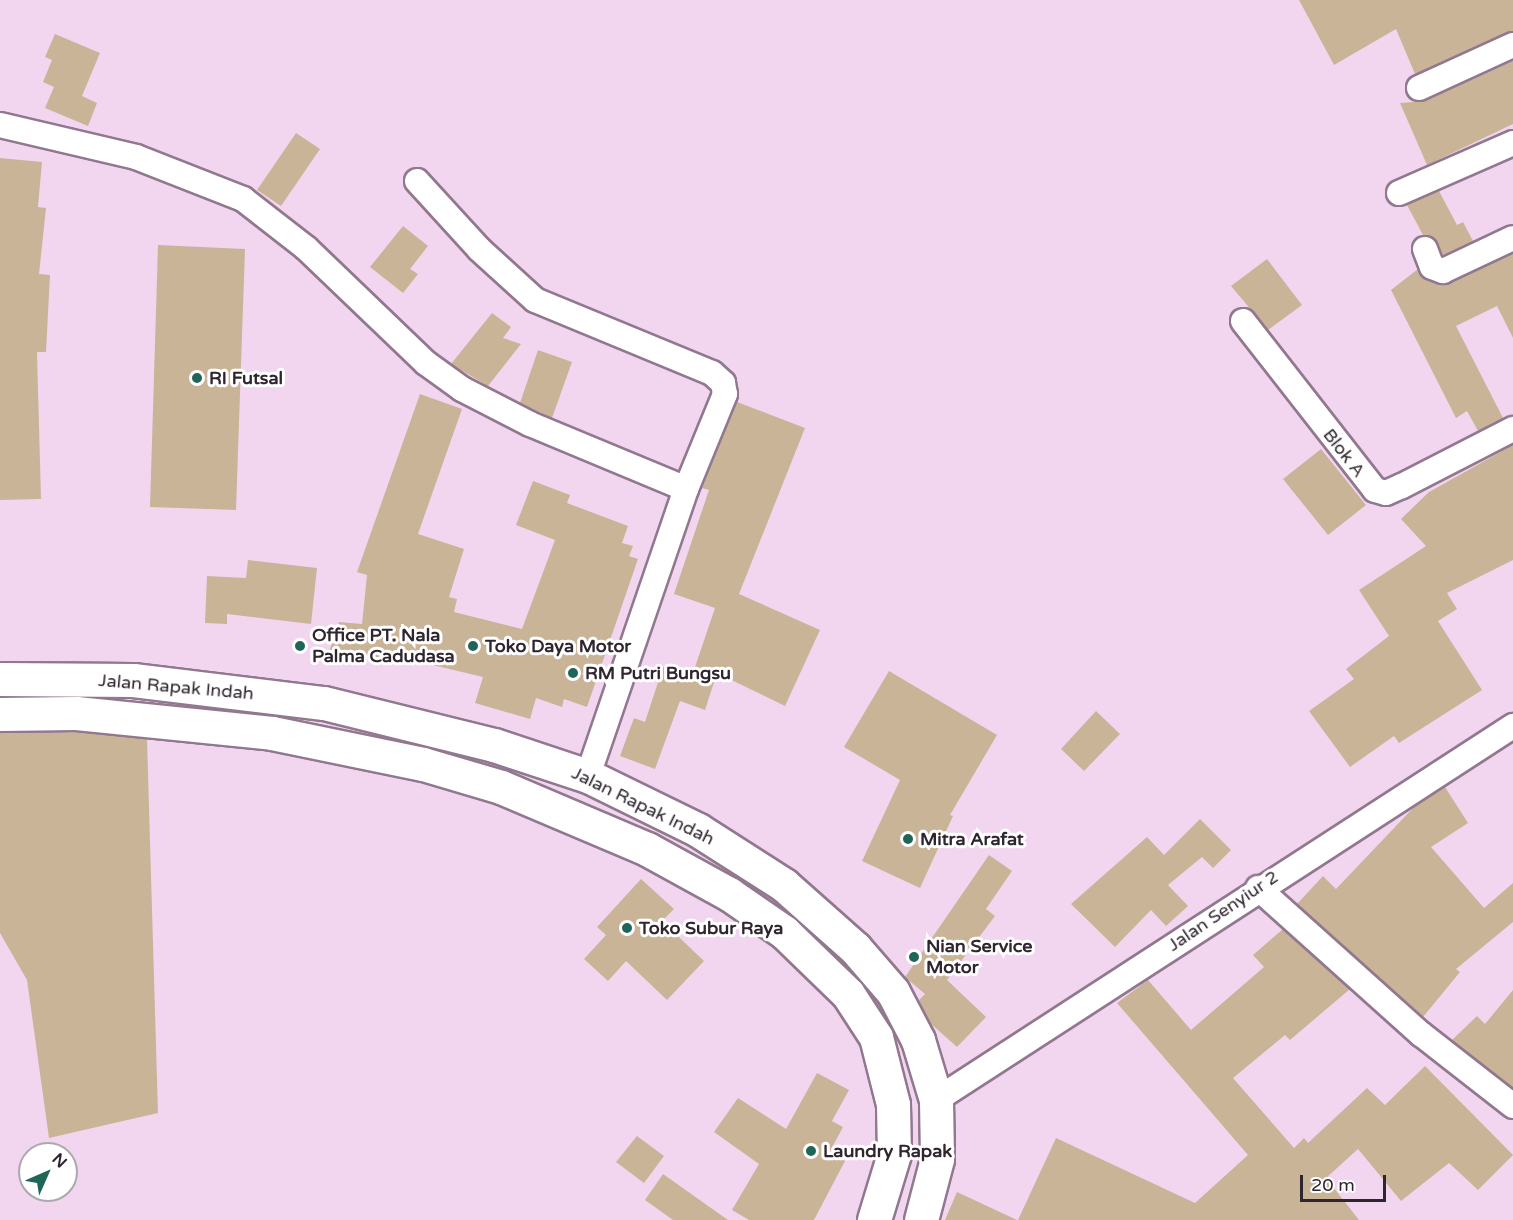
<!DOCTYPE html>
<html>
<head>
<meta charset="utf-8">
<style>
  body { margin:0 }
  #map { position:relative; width:1513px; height:1220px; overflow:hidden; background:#f2d6f0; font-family:"Varela Round",sans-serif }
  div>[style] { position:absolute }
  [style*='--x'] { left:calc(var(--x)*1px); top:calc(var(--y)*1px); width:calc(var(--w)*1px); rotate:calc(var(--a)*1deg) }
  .building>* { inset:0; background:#cab498 }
  .roads { filter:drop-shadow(2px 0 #91788f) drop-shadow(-2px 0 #91788f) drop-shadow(0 2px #91788f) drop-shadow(0 -2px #91788f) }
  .street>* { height:24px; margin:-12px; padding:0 12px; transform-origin:12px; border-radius:12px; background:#fff }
  .secondary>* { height:33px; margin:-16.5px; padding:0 16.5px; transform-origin:16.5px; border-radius:16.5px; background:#fff }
  .dots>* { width:16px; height:16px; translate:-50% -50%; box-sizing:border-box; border:3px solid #fff; border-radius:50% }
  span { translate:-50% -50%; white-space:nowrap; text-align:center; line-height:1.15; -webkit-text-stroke:6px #fff; paint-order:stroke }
  .poi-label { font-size:18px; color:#2f252e; font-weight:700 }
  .left { translate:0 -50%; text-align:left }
  .street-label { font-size:18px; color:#2f252e }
  .north { position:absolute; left:18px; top:1142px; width:60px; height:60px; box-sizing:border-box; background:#fff; border:2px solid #aca8ab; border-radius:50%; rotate:45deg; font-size:16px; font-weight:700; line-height:24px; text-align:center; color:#2f252e }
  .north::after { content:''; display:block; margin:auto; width:21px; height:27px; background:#206658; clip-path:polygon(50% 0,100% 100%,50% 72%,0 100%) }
  .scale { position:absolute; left:1300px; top:1175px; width:86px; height:27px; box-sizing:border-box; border:3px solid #2f252e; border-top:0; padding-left:8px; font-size:18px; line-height:21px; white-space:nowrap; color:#2f252e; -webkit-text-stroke:4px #fff; paint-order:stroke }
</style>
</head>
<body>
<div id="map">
  <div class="building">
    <i style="clip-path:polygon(1299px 0,1513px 0,1513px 31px,1415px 74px,1396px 29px,1334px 65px)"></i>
    <i style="clip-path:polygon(55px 34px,100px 53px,82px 96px,97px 103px,88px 126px,45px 108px,54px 87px,43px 82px,52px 60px,45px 57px)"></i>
    <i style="clip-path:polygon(1513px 61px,1513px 124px,1427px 165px,1400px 103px,1425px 101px)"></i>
    <i style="clip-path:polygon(296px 133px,320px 149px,281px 206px,257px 190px)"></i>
    <i style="clip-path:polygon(0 158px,42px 162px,38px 207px,46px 208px,39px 274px,50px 275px,46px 352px,37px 352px,41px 499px,0 500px)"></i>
    <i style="clip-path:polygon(1439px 191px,1457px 225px,1463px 222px,1473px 241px,1443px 255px,1434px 238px,1423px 235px,1407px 205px)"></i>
    <i style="clip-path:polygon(403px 226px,428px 246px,410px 269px,418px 274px,403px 293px,370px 267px)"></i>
    <i style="clip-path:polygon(158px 245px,245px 249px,236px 510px,150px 507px)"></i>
    <i style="clip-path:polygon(1513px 254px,1513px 338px,1497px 306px,1456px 326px,1503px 418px,1478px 431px,1467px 411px,1456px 418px,1391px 290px,1418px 269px,1427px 280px,1444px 285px)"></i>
    <i style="clip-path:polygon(1267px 259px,1302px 305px,1268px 330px,1231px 286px)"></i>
    <i style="clip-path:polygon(492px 313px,511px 327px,503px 338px,521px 344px,488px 386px,451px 364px)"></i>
    <i style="clip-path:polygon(538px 350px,572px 362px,552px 418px,520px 403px)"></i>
    <i style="clip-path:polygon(420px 394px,462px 409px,418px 534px,464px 549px,449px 597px,457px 599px,454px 612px,522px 629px,555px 540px,516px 525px,533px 481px,570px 495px,567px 503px,628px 526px,622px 543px,633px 546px,629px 556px,638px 559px,587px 707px,564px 699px,562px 707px,536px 698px,530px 719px,475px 703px,483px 677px,395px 656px,395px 660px,329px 652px,339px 622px,362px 624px,367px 575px,357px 572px)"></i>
    <i style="clip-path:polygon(737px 402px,805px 428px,739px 594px,820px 630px,785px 706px,717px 673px,705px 710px,680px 701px,655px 769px,620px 756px,634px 718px,645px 722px,663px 667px,692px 676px,715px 608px,674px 594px,709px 490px,702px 488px)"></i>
    <i style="clip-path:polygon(1513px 445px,1513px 560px,1447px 593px,1457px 609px,1438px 621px,1482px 690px,1399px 743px,1394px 736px,1350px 767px,1309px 711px,1354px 679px,1346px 669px,1389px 636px,1359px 590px,1426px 546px,1401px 519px,1429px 492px)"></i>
    <i style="clip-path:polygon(1321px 449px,1366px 505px,1328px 535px,1283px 479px)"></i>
    <i style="clip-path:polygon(248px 560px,317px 568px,311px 624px,227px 614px,227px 624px,205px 623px,207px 576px,246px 578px)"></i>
    <i style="clip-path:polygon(889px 671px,997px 735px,950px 815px,953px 816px,920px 888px,862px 861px,900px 780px,844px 747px)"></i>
    <i style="clip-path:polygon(1096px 711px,1120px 734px,1084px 771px,1061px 749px)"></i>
    <i style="clip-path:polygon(75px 732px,147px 739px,158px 1113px,49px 1138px,27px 980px,0 933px,0 733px)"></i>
    <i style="clip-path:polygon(1445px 787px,1468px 823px,1431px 847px,1484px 908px,1513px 883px,1513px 922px,1456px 969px,1460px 972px,1423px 1017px,1297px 904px,1323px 876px,1336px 889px,1414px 807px)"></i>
    <i style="clip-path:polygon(1200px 819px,1231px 850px,1213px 868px,1202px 857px,1168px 885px,1188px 906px,1166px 926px,1151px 910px,1115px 947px,1071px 904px,1147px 837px,1164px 855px)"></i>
    <i style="clip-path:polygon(989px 855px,1012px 871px,986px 909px,995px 916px,947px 980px,986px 1017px,957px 1047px,930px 1023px,919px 1000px,925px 994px,905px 977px)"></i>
    <i style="clip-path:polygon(641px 879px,674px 909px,662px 921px,704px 961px,667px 1000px,626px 961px,608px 981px,584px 959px,606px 935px,597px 927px)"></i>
    <i style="clip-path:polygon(1283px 929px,1350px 989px,1290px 1040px,1285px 1035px,1233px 1078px,1294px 1148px,1304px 1138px,1308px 1143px,1367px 1088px,1385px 1105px,1425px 1066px,1513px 1155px,1478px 1190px,1449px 1163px,1401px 1201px,1358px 1149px,1326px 1178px,1359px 1220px,1018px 1220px,1056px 1138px,1195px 1203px,1248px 1155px,1117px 1003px,1148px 980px,1191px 1030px,1264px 967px,1253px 955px)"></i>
    <i style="clip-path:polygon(1513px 990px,1513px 1088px,1452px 1040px,1477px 1016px,1485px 1024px)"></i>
    <i style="clip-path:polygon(817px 1073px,849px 1090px,832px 1121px,843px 1127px,829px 1153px,845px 1161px,814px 1220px,749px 1220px,732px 1210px,759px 1164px,714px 1132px,738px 1098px,786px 1129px)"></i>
    <i style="clip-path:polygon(637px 1136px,664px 1156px,644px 1183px,616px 1162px)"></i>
    <i style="clip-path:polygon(663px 1174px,728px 1220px,673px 1220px,645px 1200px)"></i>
    <i style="clip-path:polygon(957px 1192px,1017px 1220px,945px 1220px)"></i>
  </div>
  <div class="roads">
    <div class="street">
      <i style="--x:1419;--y:88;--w:103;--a:-24.6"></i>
      <i style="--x:0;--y:125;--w:140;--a:13.2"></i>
      <i style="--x:136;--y:157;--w:115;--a:21.4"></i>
      <i style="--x:243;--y:199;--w:80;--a:37.9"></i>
      <i style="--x:306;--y:248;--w:166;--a:43.8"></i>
      <i style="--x:426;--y:363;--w:44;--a:35.8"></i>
      <i style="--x:462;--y:389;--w:76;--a:27.2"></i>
      <i style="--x:530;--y:424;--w:169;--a:22.6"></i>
      <i style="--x:417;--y:181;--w:92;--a:47.6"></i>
      <i style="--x:479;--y:249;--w:76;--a:42.3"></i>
      <i style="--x:535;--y:300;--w:191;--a:22.4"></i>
      <i style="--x:712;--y:373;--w:15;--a:42"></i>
      <i style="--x:723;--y:383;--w:11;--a:80"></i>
      <i style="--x:725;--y:394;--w:103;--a:112.3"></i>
      <i style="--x:686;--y:489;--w:303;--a:108.9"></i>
      <i style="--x:1399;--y:193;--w:124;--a:-23.7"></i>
      <i style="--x:1425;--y:249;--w:19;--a:69"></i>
      <i style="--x:1432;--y:267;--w:12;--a:20"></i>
      <i style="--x:1443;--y:271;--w:77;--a:-25.2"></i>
      <i style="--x:1243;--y:321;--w:214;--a:52"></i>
      <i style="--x:1375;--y:490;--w:11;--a:15"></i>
      <i style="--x:1386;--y:493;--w:17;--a:-24"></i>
      <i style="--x:1402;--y:486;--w:125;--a:-27.2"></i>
      <i style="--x:1258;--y:888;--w:219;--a:41.9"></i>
      <i style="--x:1421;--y:1034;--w:117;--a:38"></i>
      <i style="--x:936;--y:1100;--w:688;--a:-32.95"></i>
    </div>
    <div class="secondary">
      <i style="--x:0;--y:679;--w:133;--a:0.4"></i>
      <i style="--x:133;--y:680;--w:192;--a:6.9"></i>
      <i style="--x:324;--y:703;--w:175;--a:13.9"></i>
      <i style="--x:494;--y:745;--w:99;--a:18.3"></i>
      <i style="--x:588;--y:776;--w:123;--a:26.1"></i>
      <i style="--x:698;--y:830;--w:102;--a:32.6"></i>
      <i style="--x:784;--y:885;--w:95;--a:41.6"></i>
      <i style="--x:855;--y:948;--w:58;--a:49.2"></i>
      <i style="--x:893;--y:992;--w:54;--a:62.5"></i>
      <i style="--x:918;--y:1040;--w:63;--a:73.3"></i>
      <i style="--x:936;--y:1100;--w:59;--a:89"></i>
      <i style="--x:937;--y:1159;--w:63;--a:104.7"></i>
      <i style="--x:0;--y:714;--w:76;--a:-0.8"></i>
      <i style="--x:76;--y:713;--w:197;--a:5.8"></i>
      <i style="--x:272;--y:733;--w:154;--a:11.6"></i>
      <i style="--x:423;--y:764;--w:81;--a:16.4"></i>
      <i style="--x:501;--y:787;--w:159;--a:23"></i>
      <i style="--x:647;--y:849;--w:94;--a:28.8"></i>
      <i style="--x:729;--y:894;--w:67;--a:34.6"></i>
      <i style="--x:784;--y:932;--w:89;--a:44.1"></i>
      <i style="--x:848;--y:994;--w:51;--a:56.9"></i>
      <i style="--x:876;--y:1037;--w:69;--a:75.8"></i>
      <i style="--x:893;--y:1104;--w:50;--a:88.9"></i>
      <i style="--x:894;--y:1154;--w:69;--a:106.9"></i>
    </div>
  </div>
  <div class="dots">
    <i style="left:197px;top:378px;background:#206658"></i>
    <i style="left:300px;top:646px;background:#206658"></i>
    <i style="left:473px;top:646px;background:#206658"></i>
    <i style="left:573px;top:673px;background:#206658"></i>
    <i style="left:908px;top:839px;background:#206658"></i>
    <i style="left:627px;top:928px;background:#206658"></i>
    <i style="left:914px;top:957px;background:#206658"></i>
    <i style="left:811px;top:1151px;background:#206658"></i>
  </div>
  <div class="poi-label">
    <span class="left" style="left:209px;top:378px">RI Futsal</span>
    <span class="left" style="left:312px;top:646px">Office PT. Nala<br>Palma Cadudasa</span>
    <span class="left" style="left:485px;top:646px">Toko Daya Motor</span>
    <span class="left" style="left:585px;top:673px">RM Putri Bungsu</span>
    <span class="left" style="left:920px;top:839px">Mitra Arafat</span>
    <span class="left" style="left:639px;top:928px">Toko Subur Raya</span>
    <span class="left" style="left:926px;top:957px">Nian Service<br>Motor</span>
    <span class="left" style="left:823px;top:1151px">Laundry Rapak</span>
  </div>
  <div class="street-label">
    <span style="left:1344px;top:453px;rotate:52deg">Blok A</span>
    <span style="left:176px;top:687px;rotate:5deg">Jalan Rapak Indah</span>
    <span style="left:643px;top:806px;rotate:26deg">Jalan Rapak Indah</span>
    <span style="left:1223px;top:911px;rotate:-34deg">Jalan Senyiur 2</span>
  </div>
  <div class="north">N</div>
  <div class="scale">20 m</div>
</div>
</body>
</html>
